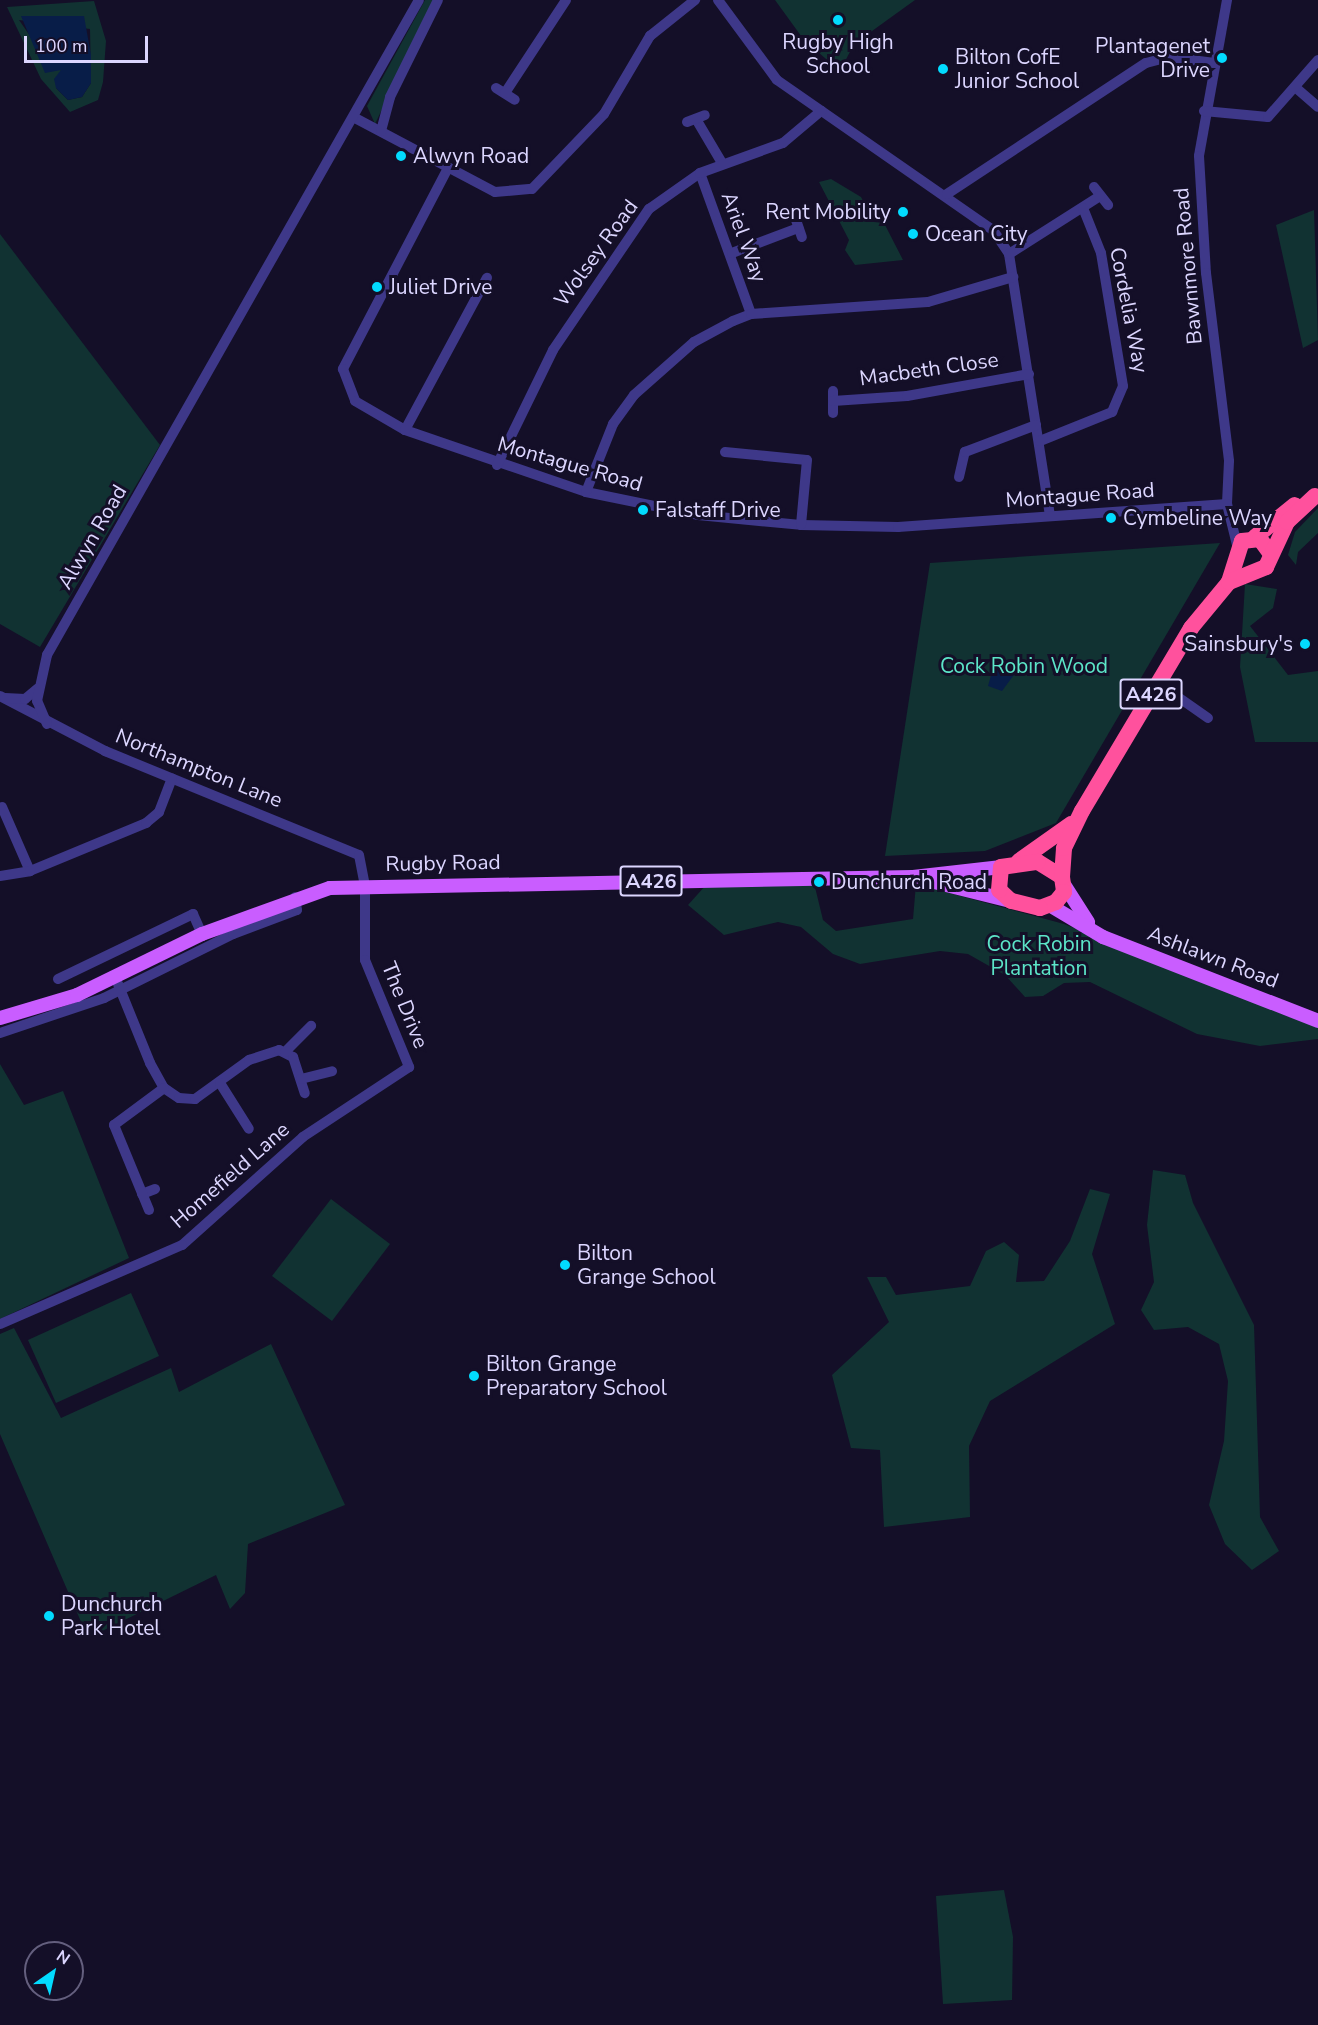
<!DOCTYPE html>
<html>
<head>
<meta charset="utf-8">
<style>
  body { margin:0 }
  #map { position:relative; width:1318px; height:2025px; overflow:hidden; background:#140f28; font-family:"Nunito Sans",sans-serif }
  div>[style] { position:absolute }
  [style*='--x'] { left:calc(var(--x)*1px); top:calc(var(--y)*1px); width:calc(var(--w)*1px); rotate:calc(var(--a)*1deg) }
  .green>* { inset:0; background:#113232 }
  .water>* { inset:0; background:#081d48 }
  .minor>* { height:10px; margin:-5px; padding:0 5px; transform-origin:5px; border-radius:5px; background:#3e3889 }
  .major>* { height:14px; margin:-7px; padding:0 7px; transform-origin:7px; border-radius:7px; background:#c95dff }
  .highway>* { height:16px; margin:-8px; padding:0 8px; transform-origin:8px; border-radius:8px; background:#ff519d }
  .dots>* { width:16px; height:16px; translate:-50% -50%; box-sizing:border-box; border:3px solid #140f28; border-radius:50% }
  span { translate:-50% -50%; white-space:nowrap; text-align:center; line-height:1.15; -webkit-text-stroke:6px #140f28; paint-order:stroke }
  .shield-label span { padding:2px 4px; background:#140f28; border:2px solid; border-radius:4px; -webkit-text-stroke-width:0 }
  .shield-label { font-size:20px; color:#dcd6ff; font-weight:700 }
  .poi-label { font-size:21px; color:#dcd6ff }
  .right { translate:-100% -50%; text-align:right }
  .left { translate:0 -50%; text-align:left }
  .street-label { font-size:21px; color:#dcd6ff }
  .park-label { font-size:21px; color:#5ce5c8 }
  .north { position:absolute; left:24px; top:1941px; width:60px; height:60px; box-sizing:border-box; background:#140f28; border:2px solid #645f7e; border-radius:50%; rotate:34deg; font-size:16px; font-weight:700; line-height:24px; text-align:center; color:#dcd6ff }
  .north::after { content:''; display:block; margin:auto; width:21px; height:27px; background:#02dbff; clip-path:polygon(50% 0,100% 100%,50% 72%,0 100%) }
  .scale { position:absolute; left:24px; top:36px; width:124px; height:27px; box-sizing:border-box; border:3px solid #dcd6ff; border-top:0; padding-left:8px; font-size:18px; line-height:21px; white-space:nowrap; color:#dcd6ff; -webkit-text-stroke:4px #140f28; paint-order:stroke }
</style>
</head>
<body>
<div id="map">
  <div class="green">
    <i style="clip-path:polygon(425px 0,434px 0,375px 124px,367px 106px)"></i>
    <i style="clip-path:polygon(775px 0,915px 0,854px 44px,840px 71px,804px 40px)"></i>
    <i style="clip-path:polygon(evenodd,94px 1px,106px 41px,103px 82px,98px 100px,70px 112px,41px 79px,7px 7px,94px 1px,19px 20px,90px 29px,91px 83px,82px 97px,68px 100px,56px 88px,61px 70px,53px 69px,19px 20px)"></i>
    <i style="clip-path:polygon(831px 179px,861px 197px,874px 222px,884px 223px,903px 260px,855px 265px,845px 250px,849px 240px,819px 182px)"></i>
    <i style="clip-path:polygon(1314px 210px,1318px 340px,1303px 348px,1276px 225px)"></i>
    <i style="clip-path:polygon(0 234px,160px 445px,40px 647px,0 624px)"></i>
    <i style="clip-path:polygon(1318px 508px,1318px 533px,1298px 552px,1296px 565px,1288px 555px,1295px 532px)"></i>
    <i style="clip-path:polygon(1220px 543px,1056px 823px,985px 851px,885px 856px,930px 563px)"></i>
    <i style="clip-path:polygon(1245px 584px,1277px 589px,1273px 608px,1250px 626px,1288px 675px,1318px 671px,1318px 742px,1255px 742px,1240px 667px)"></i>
    <i style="clip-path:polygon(814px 883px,823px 920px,836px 931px,913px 919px,916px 884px,1064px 924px,1318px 1026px,1318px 1039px,1260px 1046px,1197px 1034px,1090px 982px,1064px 983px,1043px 996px,1025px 997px,1005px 975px,968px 954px,940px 951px,860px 964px,833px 954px,801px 927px,778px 922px,724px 935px,688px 905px,706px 885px)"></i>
    <i style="clip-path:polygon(0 1064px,24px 1105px,63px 1091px,129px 1258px,0 1319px)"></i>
    <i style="clip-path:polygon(1153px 1170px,1185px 1175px,1193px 1203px,1254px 1325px,1260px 1517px,1279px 1551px,1252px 1570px,1225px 1544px,1209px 1505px,1224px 1441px,1228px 1381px,1219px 1344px,1188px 1327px,1154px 1330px,1141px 1310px,1154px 1282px,1147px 1225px)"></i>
    <i style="clip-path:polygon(1090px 1189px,1110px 1194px,1092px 1254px,1115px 1324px,990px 1401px,969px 1446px,970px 1517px,884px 1527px,880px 1450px,851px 1448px,832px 1375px,889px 1322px,867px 1277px,886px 1277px,896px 1295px,970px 1286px,986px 1251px,1004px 1242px,1019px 1255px,1016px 1282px,1044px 1281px,1070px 1241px)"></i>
    <i style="clip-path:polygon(331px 1199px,390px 1244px,332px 1321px,272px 1276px)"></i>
    <i style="clip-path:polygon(131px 1293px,159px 1356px,56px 1403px,28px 1340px)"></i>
    <i style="clip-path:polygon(14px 1328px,61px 1418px,171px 1368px,179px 1392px,271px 1344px,345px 1505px,248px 1544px,245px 1593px,230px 1609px,216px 1575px,88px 1638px,0 1434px,0 1334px)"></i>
    <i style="clip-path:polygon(1004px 1890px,1013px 1937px,1012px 2000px,943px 2004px,936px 1896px)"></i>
  </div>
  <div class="water">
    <i style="clip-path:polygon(21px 16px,84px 16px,91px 55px,91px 83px,82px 97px,68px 100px,56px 88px,54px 79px,61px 70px,45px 73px)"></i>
    <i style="clip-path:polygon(1005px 659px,1019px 668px,1002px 691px,988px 686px,994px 665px)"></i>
  </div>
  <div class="minor">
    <i style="--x:718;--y:0;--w:99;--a:53.6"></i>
    <i style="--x:777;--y:80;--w:263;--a:34.8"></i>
    <i style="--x:993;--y:230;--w:29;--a:56"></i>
    <i style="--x:1009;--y:254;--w:265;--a:81.1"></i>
    <i style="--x:1227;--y:0;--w:158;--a:100.2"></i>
    <i style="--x:1199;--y:156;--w:117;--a:86.6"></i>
    <i style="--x:1206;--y:273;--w:189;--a:83"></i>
    <i style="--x:1229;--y:461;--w:43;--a:92.7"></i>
    <i style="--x:1227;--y:504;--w:42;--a:76.3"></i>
    <i style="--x:1295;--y:87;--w:30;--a:41"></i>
    <i style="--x:496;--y:88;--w:22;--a:32"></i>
    <i style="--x:505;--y:93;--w:111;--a:-56.7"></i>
    <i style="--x:1204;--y:111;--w:64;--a:5.4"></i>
    <i style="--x:1268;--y:117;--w:76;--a:-48.7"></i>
    <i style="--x:355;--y:118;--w:158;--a:27.9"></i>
    <i style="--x:495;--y:192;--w:37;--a:-5"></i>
    <i style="--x:532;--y:189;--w:104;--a:-46.2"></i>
    <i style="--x:604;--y:114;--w:91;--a:-59.5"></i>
    <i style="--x:650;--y:36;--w:58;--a:-38.7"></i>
    <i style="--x:696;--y:119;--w:51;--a:59.4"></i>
    <i style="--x:687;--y:122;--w:19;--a:-21"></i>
    <i style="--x:381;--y:131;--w:35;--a:-75"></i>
    <i style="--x:390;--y:97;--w:108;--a:-63.7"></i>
    <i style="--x:448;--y:168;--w:227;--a:117.6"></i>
    <i style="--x:343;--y:369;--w:34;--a:69"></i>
    <i style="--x:355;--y:401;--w:58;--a:30.1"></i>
    <i style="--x:405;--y:430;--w:191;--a:18.9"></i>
    <i style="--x:586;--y:492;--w:114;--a:11.6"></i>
    <i style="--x:698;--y:515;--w:103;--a:5.5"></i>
    <i style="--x:801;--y:525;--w:97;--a:1.2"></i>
    <i style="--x:898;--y:527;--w:330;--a:-4"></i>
    <i style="--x:700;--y:173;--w:150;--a:70.1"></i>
    <i style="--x:1094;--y:187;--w:23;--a:52"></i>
    <i style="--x:947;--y:194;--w:238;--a:-33.4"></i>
    <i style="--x:1146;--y:63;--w:23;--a:-15"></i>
    <i style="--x:1168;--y:57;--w:47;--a:7.3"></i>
    <i style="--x:796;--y:220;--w:18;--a:71"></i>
    <i style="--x:732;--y:253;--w:71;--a:-20.7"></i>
    <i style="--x:1009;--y:254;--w:108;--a:-32.5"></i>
    <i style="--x:833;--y:391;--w:22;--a:90"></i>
    <i style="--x:833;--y:401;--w:74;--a:-3.9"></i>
    <i style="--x:907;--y:396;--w:124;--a:-10.2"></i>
    <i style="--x:405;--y:430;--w:173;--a:-61.7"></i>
    <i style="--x:1040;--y:441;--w:78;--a:-21.9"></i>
    <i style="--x:1112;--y:412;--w:28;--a:-67"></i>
    <i style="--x:1123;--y:386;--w:135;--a:-99.4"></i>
    <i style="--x:1101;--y:253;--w:48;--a:-111.8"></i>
    <i style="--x:725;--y:452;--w:82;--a:5.6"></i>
    <i style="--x:807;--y:460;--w:65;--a:95.3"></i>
    <i style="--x:497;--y:465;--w:128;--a:-64"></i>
    <i style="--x:553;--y:350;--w:171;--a:-55.8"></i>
    <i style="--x:649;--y:209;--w:62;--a:-35.2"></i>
    <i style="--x:700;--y:173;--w:88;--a:-19.9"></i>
    <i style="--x:783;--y:143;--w:50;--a:-40.1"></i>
    <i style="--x:959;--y:477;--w:26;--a:-77"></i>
    <i style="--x:965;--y:452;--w:76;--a:-20.8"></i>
    <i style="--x:586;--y:492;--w:73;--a:-68.3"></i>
    <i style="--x:613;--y:424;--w:36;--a:-54"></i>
    <i style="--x:634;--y:395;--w:80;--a:-41.5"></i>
    <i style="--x:694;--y:342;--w:44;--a:-28.3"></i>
    <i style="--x:733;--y:321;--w:19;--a:-21"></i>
    <i style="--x:751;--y:314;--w:177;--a:-3.9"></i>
    <i style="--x:928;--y:302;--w:89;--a:-16.4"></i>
    <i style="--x:1158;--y:683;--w:61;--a:35"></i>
    <i style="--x:0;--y:696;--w:119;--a:27.6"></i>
    <i style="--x:105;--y:751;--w:274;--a:22.3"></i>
    <i style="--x:359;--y:855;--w:31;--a:79"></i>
    <i style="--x:365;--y:885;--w:75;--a:90"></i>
    <i style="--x:365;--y:960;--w:116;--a:67.6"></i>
    <i style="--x:409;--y:1067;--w:127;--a:146.6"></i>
    <i style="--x:303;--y:1137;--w:162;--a:138.2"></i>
    <i style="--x:182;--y:1245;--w:198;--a:156.5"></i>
    <i style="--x:5;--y:698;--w:20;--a:3"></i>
    <i style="--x:25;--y:699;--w:16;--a:-40"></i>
    <i style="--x:47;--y:724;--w:25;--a:-113"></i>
    <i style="--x:37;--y:701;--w:47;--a:-77.7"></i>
    <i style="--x:47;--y:655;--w:753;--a:-60.41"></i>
    <i style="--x:2;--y:807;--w:70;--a:66.4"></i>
    <i style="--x:0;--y:876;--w:30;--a:-9"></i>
    <i style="--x:30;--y:871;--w:126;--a:-22.5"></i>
    <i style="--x:146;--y:823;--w:17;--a:-40"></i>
    <i style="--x:159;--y:812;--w:36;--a:-69"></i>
    <i style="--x:58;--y:979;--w:150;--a:-25.7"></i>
    <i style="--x:193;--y:914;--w:22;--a:66"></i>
    <i style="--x:118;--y:984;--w:85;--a:67.9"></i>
    <i style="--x:150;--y:1063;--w:29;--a:61"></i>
    <i style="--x:164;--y:1088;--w:18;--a:34"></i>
    <i style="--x:179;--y:1098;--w:16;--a:4"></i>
    <i style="--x:195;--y:1099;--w:67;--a:-35.8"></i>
    <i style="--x:249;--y:1060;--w:32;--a:-18"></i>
    <i style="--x:279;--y:1050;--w:16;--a:27"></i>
    <i style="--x:293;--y:1057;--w:38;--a:72"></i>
    <i style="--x:0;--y:1033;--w:110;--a:-18.6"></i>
    <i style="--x:104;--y:998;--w:144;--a:-26.4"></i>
    <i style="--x:233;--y:934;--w:68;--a:-20.6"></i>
    <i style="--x:297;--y:910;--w:13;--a:-99"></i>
    <i style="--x:285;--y:1052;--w:37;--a:-45"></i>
    <i style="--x:301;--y:1079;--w:32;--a:-14"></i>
    <i style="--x:220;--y:1083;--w:54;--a:57.8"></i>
    <i style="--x:142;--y:1194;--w:14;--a:-21"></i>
    <i style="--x:149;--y:1210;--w:92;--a:-112.4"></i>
    <i style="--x:114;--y:1125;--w:62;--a:-36.5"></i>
  </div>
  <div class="major">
    <i style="--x:926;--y:880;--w:88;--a:13.9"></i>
    <i style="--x:1065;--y:886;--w:43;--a:57.4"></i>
    <i style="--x:1051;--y:906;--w:61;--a:30.8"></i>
    <i style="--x:1103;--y:937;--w:231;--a:21.3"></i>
    <i style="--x:0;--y:1018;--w:80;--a:-16.6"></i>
    <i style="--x:77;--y:995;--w:139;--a:-26"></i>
    <i style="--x:202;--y:934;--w:136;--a:-19.8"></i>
    <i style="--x:330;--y:888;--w:583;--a:-1.08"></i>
    <i style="--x:913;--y:877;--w:89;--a:-6.5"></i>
  </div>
  <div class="highway">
    <i style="--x:1255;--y:537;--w:51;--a:-38.7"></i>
    <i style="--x:1229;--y:582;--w:43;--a:-72.4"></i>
    <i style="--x:1242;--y:541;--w:18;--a:-6"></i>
    <i style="--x:1260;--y:539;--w:17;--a:54"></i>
    <i style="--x:1019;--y:861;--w:64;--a:-35.4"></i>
    <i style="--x:1038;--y:862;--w:28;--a:32"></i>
    <i style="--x:1062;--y:877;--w:15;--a:82"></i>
    <i style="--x:1064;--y:892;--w:13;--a:129"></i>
    <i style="--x:1056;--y:902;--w:17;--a:159"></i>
    <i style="--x:1040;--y:908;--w:30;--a:-166"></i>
    <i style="--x:1011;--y:901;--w:16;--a:-137"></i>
    <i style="--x:999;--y:890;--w:23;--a:-85"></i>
    <i style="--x:1001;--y:867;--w:37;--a:-8"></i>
    <i style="--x:1062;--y:877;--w:29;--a:-86"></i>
    <i style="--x:1064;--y:848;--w:41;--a:-64.1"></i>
    <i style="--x:1082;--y:811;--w:213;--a:-59.2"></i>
    <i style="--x:1191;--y:628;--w:60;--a:-50.4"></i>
    <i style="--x:1229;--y:582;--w:40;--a:-22"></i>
    <i style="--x:1266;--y:567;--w:50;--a:-65"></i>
    <i style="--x:1287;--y:522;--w:38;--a:-43"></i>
  </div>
  <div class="dots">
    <i style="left:838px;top:20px;background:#02dbff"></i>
    <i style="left:1222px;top:58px;background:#02dbff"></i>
    <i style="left:943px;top:69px;background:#02dbff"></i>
    <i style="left:401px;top:156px;background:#02dbff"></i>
    <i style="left:903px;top:212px;background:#02dbff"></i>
    <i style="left:913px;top:234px;background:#02dbff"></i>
    <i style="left:377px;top:287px;background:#02dbff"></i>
    <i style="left:643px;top:510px;background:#02dbff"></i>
    <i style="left:1111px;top:518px;background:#02dbff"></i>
    <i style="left:1305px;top:644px;background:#02dbff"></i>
    <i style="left:819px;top:882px;background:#02dbff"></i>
    <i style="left:565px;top:1265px;background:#02dbff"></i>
    <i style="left:474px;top:1376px;background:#02dbff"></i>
    <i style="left:49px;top:1616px;background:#02dbff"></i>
  </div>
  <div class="shield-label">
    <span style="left:1151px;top:694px">A426</span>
    <span style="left:651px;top:881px">A426</span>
  </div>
  <div class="poi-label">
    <span style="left:838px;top:54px">Rugby High<br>School</span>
    <span class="right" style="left:1210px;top:58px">Plantagenet<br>Drive</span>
    <span class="left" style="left:955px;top:69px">Bilton CofE<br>Junior School</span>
    <span class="left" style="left:413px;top:156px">Alwyn Road</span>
    <span class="right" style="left:891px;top:212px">Rent Mobility</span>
    <span class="left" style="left:925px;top:234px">Ocean City</span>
    <span class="left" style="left:389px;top:287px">Juliet Drive</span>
    <span class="left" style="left:655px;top:510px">Falstaff Drive</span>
    <span class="left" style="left:1123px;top:518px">Cymbeline Way</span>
    <span class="right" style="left:1293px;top:644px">Sainsbury's</span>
    <span class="left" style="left:831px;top:882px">Dunchurch Road</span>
    <span class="left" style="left:577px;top:1265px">Bilton<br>Grange School</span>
    <span class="left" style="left:486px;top:1376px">Bilton Grange<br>Preparatory School</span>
    <span class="left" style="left:61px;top:1616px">Dunchurch<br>Park Hotel</span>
  </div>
  <div class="street-label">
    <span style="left:744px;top:237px;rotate:70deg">Ariel Way</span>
    <span style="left:596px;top:253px;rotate:-54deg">Wolsey Road</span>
    <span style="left:1188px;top:266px;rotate:-95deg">Bawnmore Road</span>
    <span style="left:1129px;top:310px;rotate:79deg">Cordelia Way</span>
    <span style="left:929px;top:369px;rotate:-8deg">Macbeth Close</span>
    <span style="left:570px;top:464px;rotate:16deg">Montague Road</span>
    <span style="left:1080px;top:495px;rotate:-4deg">Montague Road</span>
    <span style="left:92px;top:537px;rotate:-60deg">Alwyn Road</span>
    <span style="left:199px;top:768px;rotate:22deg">Northampton Lane</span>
    <span style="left:443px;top:863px;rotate:-1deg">Rugby Road</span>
    <span style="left:1213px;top:957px;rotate:21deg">Ashlawn Road</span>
    <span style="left:405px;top:1005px;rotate:68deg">The Drive</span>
    <span style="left:230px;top:1175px;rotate:-41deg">Homefield Lane</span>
  </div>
  <div class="park-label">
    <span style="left:1024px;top:666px">Cock Robin Wood</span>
    <span style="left:1039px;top:956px">Cock Robin<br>Plantation</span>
  </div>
  <div class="north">N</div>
  <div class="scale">100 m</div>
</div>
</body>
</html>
